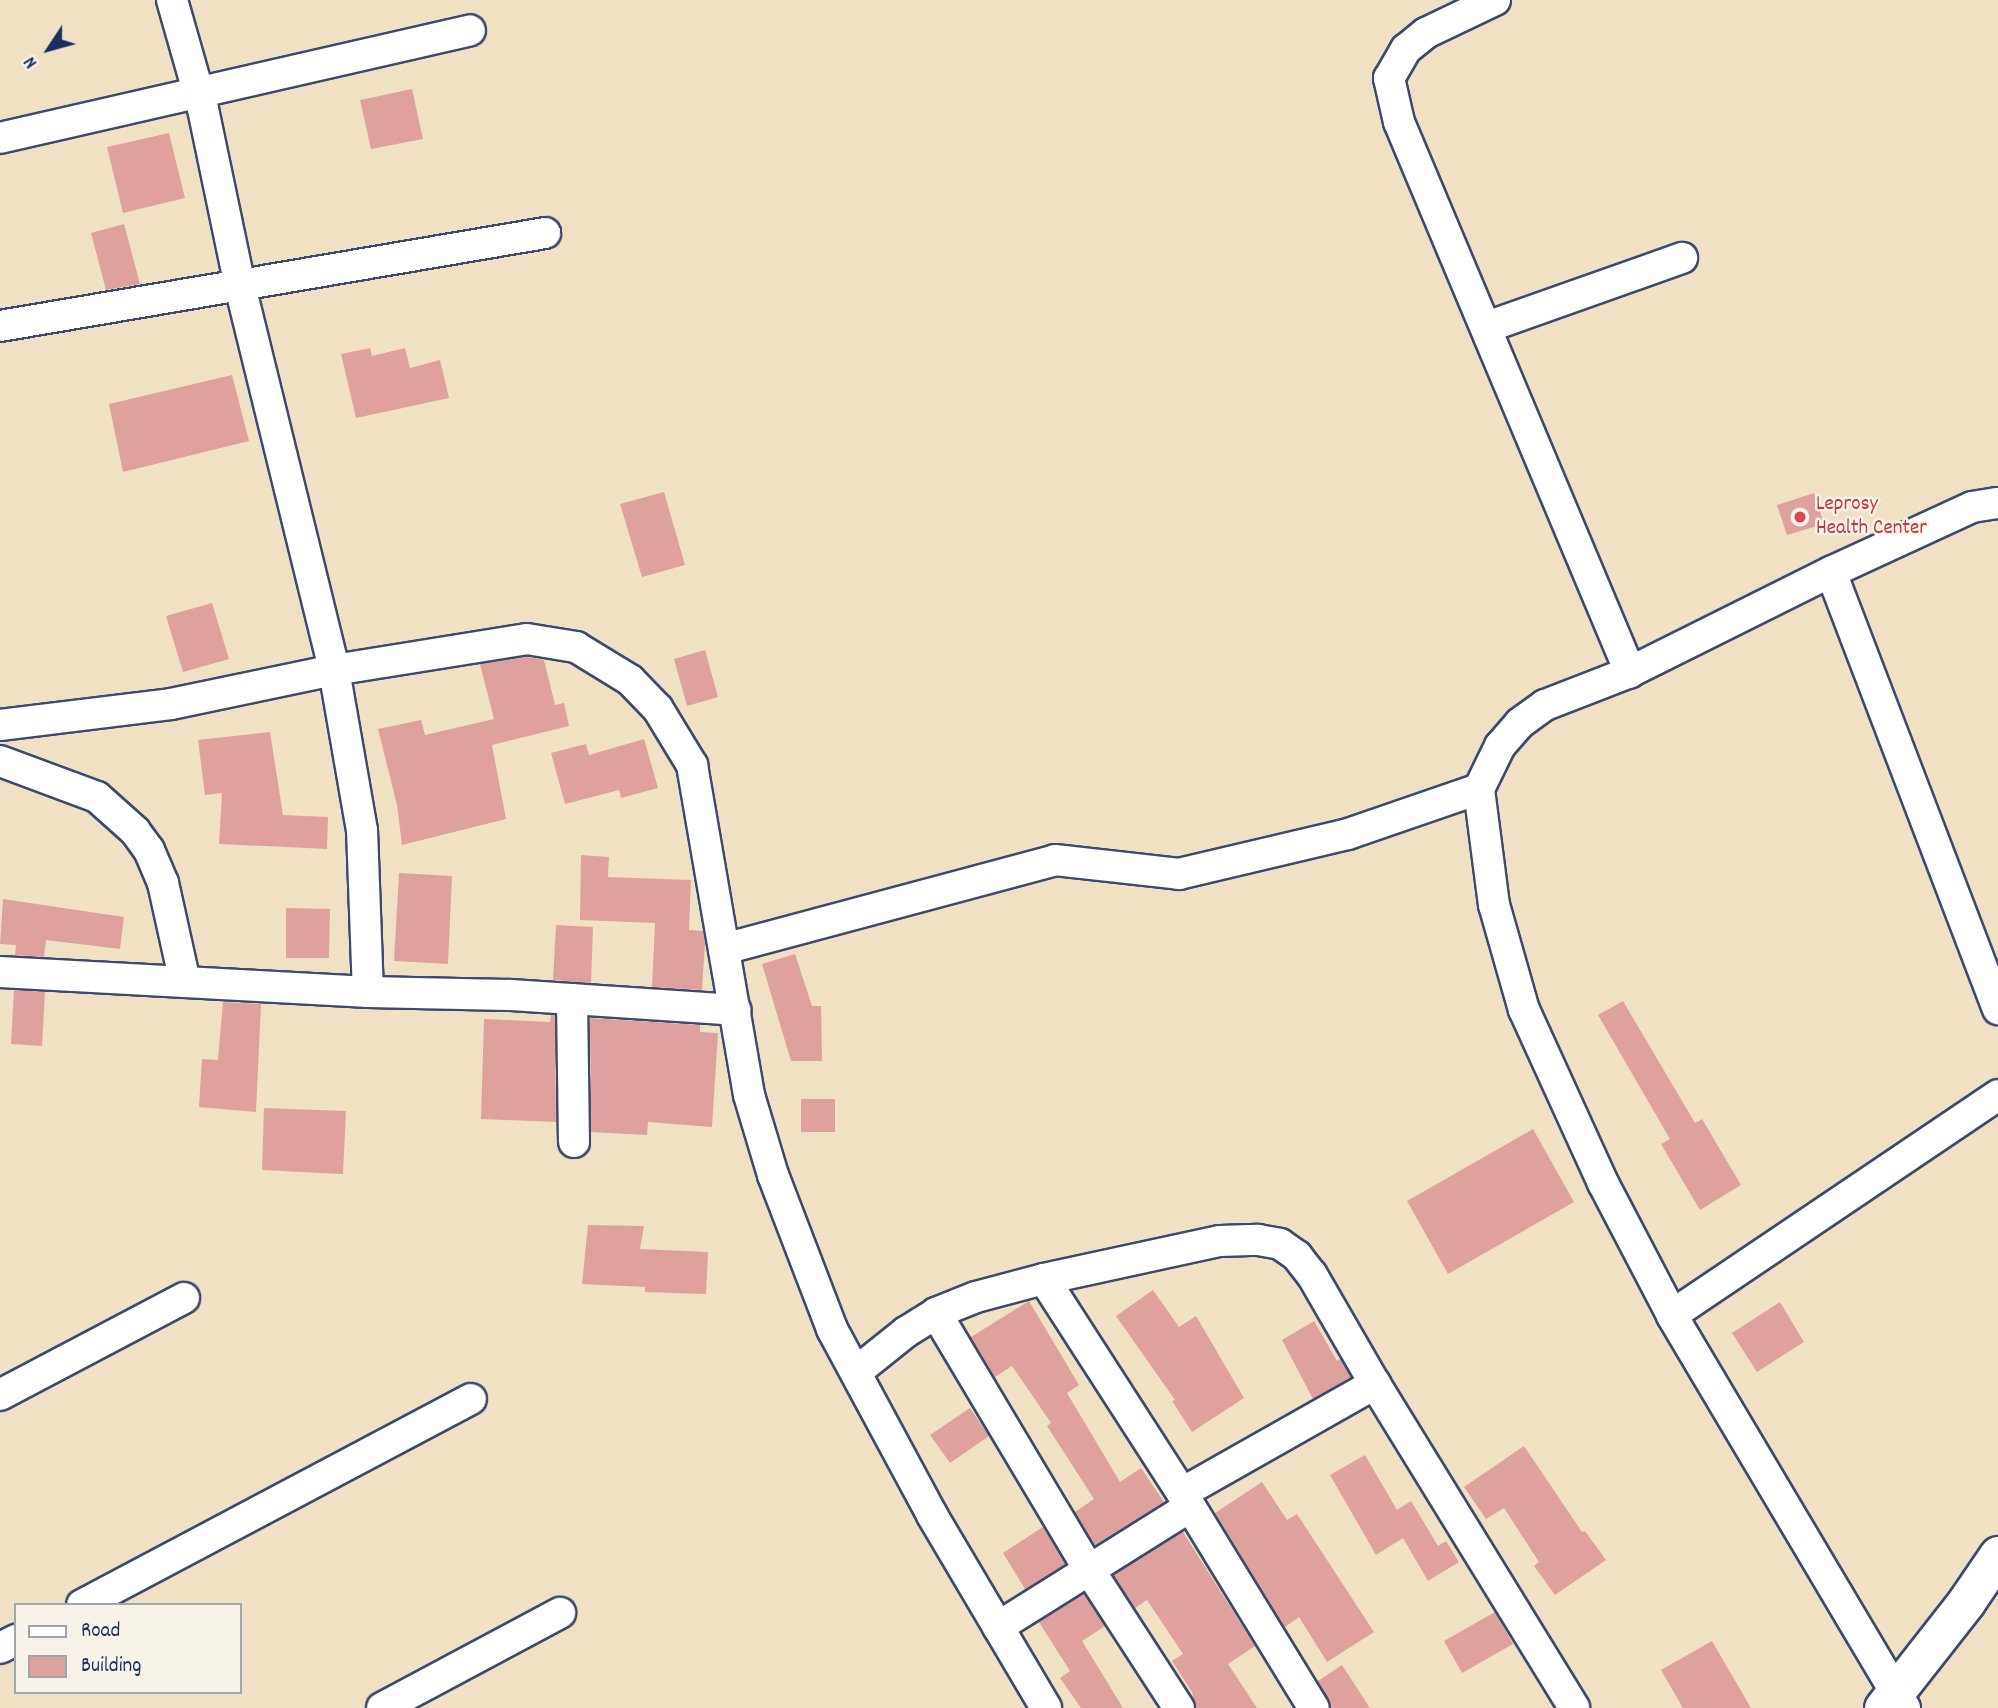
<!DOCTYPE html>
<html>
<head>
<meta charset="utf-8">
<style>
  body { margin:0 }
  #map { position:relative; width:1998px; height:1708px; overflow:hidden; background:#f1e1c4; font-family:Dekko,sans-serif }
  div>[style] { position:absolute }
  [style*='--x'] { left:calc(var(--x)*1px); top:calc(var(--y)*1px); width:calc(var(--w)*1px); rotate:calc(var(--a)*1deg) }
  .building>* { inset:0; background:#dfa19d }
  .roads { filter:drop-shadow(2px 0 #3b4a6d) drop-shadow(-2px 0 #3b4a6d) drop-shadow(0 2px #3b4a6d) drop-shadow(0 -2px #3b4a6d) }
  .minor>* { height:30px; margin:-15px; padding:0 15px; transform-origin:15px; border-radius:15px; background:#fff }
  .tertiary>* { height:37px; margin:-18.5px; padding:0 18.5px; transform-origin:18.5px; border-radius:18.5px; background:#fff }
  .dots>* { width:19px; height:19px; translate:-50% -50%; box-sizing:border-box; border:4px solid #f7f3e8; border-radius:50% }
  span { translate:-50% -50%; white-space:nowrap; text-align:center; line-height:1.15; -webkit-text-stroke:5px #f7f3e8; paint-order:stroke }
  .health-label { font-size:21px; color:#be3a42 }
  .left { translate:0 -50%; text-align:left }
  .legend { position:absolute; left:14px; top:1603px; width:228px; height:91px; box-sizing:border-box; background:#f7f3e8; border:2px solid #9fa5b1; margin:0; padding:9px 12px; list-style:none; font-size:21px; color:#1b2f5e }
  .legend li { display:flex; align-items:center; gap:14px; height:35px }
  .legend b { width:35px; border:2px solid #9fa5b1 }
  .north { position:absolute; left:14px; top:14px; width:70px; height:70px; -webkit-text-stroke:5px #f7f3e8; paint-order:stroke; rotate:234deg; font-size:19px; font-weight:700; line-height:28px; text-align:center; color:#1b2f5e }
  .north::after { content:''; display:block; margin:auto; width:24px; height:32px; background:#1b2f5e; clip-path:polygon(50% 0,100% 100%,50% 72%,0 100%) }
</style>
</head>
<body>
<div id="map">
  <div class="building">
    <i style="clip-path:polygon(412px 89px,423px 139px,371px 149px,360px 100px)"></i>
    <i style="clip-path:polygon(169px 133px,185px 198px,123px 213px,107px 147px)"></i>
    <i style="clip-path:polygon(124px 224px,140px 284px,106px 290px,91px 233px)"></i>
    <i style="clip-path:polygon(370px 348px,372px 356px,405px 348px,410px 368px,440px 360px,449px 398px,356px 418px,341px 354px)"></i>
    <i style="clip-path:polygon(232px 375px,249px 441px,123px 472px,109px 404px)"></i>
    <i style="clip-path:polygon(664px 492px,685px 565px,642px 577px,620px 504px)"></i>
    <i style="clip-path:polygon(1814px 493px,1824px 524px,1787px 535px,1777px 505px)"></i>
    <i style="clip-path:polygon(212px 603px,229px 659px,183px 672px,166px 616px)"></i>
    <i style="clip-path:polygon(705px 650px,718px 697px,687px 706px,674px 659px)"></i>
    <i style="clip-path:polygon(527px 657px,544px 660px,555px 705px,564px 703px,569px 726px,492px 745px,506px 819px,402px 845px,397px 805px,378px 729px,421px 720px,425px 735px,494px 719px,480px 664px)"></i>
    <i style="clip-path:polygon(270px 732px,283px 815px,328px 817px,327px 849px,219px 844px,222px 793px,205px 795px,198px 740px)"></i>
    <i style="clip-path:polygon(644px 739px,658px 788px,621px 798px,619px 790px,565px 804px,551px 753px,586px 744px,589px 755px)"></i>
    <i style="clip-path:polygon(581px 855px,609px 857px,608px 877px,691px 880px,689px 930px,703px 931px,705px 943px,702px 990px,652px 987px,655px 923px,580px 920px)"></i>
    <i style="clip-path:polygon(399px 873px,452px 876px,448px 964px,394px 961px)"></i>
    <i style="clip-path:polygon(3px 899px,124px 917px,120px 949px,46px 940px,44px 957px,15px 955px,16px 945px,0 944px)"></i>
    <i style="clip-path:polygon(286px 908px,330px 909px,329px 958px,286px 958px)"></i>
    <i style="clip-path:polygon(556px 925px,593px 927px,591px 983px,553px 980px)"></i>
    <i style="clip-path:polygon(795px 954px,812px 1006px,821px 1006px,822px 1061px,791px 1061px,762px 964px)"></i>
    <i style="clip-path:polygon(14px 990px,45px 992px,42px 1046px,11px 1044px)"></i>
    <i style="clip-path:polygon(1623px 1001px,1695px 1123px,1702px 1119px,1741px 1185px,1700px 1210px,1661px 1144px,1670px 1139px,1598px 1015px)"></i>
    <i style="clip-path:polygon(223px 1002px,261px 1004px,256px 1112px,199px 1107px,202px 1059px,218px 1060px)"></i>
    <i style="clip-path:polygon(551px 1015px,555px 1015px,556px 1122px,481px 1119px,484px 1019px,550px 1022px)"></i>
    <i style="clip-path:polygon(590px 1018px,700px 1025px,700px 1032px,718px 1033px,712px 1127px,648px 1122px,647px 1135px,591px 1132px)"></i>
    <i style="clip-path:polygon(801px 1099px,835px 1099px,835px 1132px,801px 1132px)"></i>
    <i style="clip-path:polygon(264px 1108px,346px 1111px,343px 1174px,262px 1170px)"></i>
    <i style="clip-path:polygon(1533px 1129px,1574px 1202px,1448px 1274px,1407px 1201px)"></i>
    <i style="clip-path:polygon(588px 1225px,644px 1226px,640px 1249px,708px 1252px,706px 1294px,645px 1292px,645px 1287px,582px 1284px)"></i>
    <i style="clip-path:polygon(1153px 1290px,1179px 1327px,1196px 1316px,1244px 1398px,1192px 1432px,1172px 1401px,1175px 1400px,1116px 1316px)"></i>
    <i style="clip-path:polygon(1029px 1301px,1079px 1385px,1067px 1393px,1120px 1482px,1141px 1468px,1164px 1502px,1095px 1545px,1075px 1512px,1094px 1499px,1047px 1426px,1051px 1423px,1012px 1366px,995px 1377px,971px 1337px)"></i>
    <i style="clip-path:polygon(1780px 1302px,1804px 1342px,1757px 1372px,1732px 1333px)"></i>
    <i style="clip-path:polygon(1314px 1321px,1337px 1361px,1340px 1359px,1351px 1377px,1313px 1399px,1282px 1340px)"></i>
    <i style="clip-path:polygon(970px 1408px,989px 1436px,950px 1463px,930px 1435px)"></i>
    <i style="clip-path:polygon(1524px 1446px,1582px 1532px,1585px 1531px,1606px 1560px,1555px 1595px,1534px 1566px,1539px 1562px,1504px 1508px,1486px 1519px,1464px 1487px)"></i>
    <i style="clip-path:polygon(1365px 1455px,1397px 1510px,1411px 1501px,1438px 1546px,1446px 1541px,1459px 1562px,1428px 1581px,1403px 1538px,1376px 1555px,1330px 1475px)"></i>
    <i style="clip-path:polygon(1262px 1482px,1287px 1520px,1297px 1514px,1374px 1632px,1327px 1662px,1299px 1617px,1285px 1627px,1215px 1513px)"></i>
    <i style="clip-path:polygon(1043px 1527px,1065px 1564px,1025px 1589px,1003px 1553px)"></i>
    <i style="clip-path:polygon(1183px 1532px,1255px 1646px,1228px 1664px,1257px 1708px,1196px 1708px,1192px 1692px,1172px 1661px,1183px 1654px,1147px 1600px,1135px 1608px,1113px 1575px)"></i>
    <i style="clip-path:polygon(1084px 1594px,1105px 1626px,1082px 1641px,1123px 1708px,1081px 1708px,1060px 1678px,1070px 1671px,1039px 1622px)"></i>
    <i style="clip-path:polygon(1495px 1612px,1513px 1644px,1462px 1673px,1444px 1641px)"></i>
    <i style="clip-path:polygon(1712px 1641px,1751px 1708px,1683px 1708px,1661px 1670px)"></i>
    <i style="clip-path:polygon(1342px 1665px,1370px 1708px,1331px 1708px,1318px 1681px)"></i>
  </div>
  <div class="roads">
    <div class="minor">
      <i style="--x:172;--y:0;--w:113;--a:74.1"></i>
      <i style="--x:203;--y:109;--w:181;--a:78.2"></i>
      <i style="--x:240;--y:286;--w:395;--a:76.2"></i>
      <i style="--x:334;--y:670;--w:162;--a:80.1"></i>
      <i style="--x:362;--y:830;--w:162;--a:87.9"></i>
      <i style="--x:1495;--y:0;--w:76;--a:154.4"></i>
      <i style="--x:1426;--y:33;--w:26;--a:141"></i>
      <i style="--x:1406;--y:49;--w:34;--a:120"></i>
      <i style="--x:1389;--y:78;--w:45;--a:77.2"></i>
      <i style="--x:1399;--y:122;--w:597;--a:67.22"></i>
      <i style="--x:0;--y:138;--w:482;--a:-12.9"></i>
      <i style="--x:0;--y:326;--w:553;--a:-9.68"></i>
      <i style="--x:1487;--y:327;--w:207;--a:-19.5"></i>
      <i style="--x:1831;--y:572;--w:468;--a:69.1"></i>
      <i style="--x:0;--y:725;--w:172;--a:-7"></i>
      <i style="--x:171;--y:704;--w:167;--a:-11.8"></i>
      <i style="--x:334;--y:670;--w:195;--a:-9.1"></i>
      <i style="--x:527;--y:639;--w:50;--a:9.3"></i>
      <i style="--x:576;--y:647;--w:63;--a:31.4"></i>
      <i style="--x:630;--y:680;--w:40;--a:46"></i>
      <i style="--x:658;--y:709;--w:66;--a:58.7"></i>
      <i style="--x:692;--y:765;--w:335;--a:80.2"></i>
      <i style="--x:749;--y:1095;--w:84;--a:73.3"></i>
      <i style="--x:773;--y:1175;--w:165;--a:69"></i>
      <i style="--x:832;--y:1329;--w:211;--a:61.7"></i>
      <i style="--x:932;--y:1515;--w:224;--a:59.4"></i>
      <i style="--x:0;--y:761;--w:103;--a:20.4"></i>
      <i style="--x:97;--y:797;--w:51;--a:41.8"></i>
      <i style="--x:135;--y:831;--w:24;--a:54"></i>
      <i style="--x:149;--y:850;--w:36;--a:67"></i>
      <i style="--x:163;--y:883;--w:101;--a:77.5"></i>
      <i style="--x:724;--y:949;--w:343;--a:-15"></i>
      <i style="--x:1055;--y:860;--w:125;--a:6.4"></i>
      <i style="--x:1179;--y:874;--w:174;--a:-13.3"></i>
      <i style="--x:1348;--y:834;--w:139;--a:-19"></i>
      <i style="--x:0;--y:972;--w:369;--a:3.1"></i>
      <i style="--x:368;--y:992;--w:143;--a:1.2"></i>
      <i style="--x:511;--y:995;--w:225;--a:3.8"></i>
      <i style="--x:572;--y:999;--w:143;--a:89.2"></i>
      <i style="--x:1044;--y:1279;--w:255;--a:57.2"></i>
      <i style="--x:1182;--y:1493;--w:252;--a:58.5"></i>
      <i style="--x:936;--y:1313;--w:297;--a:59.2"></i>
      <i style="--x:1088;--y:1568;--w:167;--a:57"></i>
      <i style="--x:1672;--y:1315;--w:393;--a:-34"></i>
      <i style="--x:856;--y:1372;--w:64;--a:-38.7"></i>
      <i style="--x:906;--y:1332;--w:36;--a:-32"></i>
      <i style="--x:936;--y:1313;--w:43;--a:-21.8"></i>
      <i style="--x:976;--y:1297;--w:70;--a:-14.8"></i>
      <i style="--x:1044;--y:1279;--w:180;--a:-12.2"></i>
      <i style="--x:1220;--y:1241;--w:38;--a:-2"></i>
      <i style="--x:1258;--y:1240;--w:22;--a:10"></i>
      <i style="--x:1280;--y:1244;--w:21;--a:35"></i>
      <i style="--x:1297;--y:1256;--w:24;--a:52"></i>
      <i style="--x:1312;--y:1275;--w:126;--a:60"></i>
      <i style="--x:1375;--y:1384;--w:380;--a:58.4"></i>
      <i style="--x:0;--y:1395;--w:208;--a:-27.8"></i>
      <i style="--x:1182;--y:1493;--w:222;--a:-29.5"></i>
      <i style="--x:82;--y:1605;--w:440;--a:-27.9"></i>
      <i style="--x:998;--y:1627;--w:226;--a:-32.1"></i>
      <i style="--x:0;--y:1648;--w:18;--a:-27"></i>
      <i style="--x:382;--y:1708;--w:202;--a:-28.1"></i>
      <i style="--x:1905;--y:1708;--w:457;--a:-120.7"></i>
      <i style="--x:1672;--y:1315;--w:149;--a:-117.6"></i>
      <i style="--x:1603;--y:1183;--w:190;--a:-114.5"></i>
      <i style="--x:1524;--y:1010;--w:109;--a:-105.9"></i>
      <i style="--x:1494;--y:905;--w:117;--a:-97.4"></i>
      <i style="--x:1479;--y:789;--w:48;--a:-64"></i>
      <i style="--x:1500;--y:746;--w:30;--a:-49"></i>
      <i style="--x:1520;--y:723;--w:31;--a:-36"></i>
      <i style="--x:1545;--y:705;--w:91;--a:-21.2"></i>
      <i style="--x:1630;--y:672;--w:225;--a:-26.5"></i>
      <i style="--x:1831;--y:572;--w:155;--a:-24.7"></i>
      <i style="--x:1972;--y:507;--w:26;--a:-9"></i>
    </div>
    <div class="tertiary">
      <i style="--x:1883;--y:1708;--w:135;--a:-51.9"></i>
      <i style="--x:1966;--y:1602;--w:57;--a:-55.8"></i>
    </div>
  </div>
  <div class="dots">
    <i style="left:1800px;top:517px;background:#e0444e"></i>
  </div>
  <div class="health-label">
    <span class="left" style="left:1816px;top:517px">Leprosy<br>Health Center</span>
  </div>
  <ul class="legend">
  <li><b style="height:9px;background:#fff"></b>Road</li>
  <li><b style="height:19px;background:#dfa19d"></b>Building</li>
  </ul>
  <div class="north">N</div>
</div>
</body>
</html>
